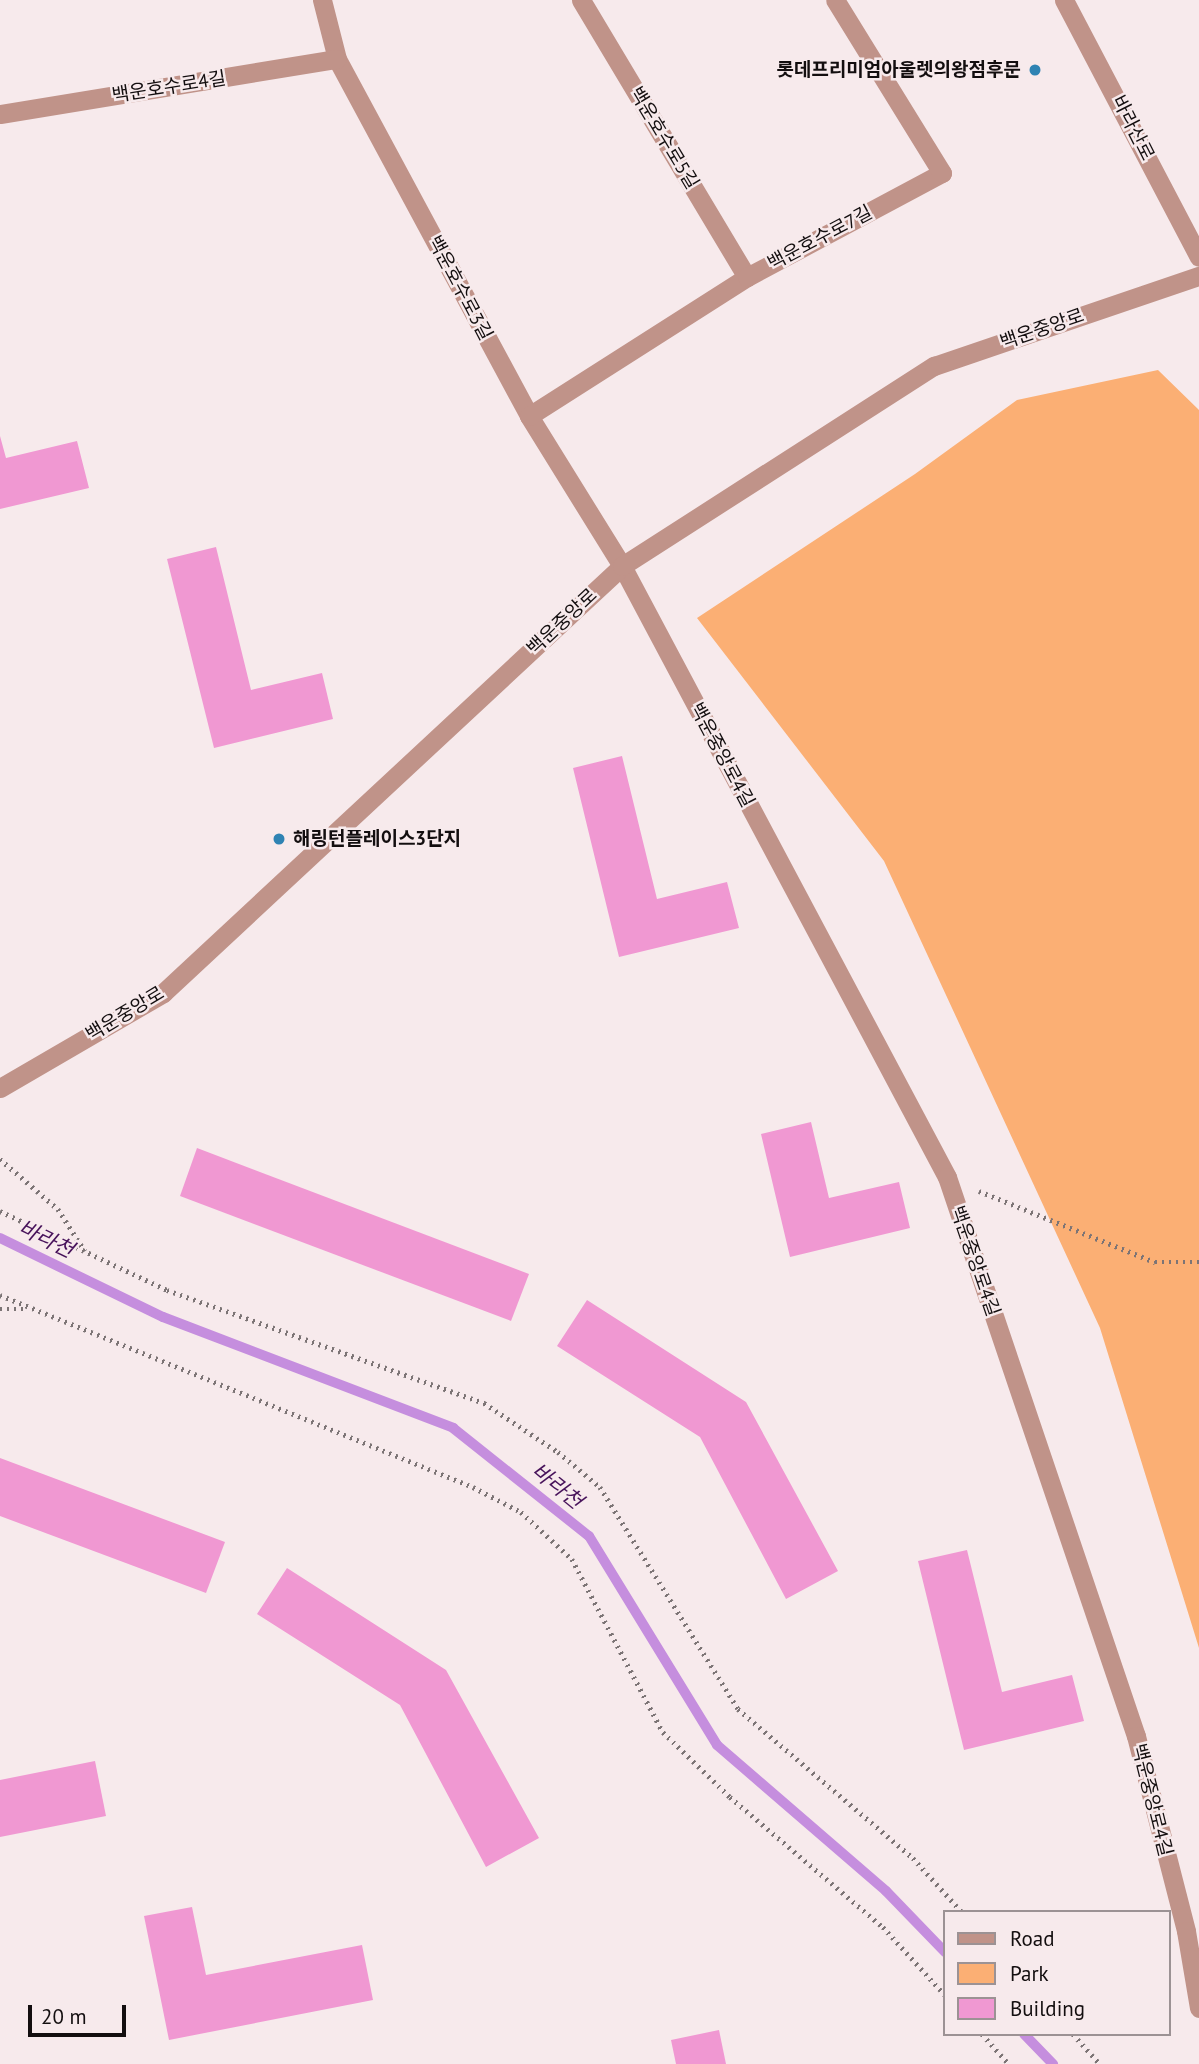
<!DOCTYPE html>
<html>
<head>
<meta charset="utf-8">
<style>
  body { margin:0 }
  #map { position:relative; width:1199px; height:2064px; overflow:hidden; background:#f7eaec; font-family:"PT Sans","Noto Sans KR",sans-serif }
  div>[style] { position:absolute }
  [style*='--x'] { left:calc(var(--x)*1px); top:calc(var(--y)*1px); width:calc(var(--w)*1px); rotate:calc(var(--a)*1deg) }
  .green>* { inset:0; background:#fbaf74 }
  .stream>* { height:10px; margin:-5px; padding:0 5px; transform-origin:5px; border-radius:5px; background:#c58ede }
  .building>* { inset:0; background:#f098d2 }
  .path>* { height:4.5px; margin-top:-2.25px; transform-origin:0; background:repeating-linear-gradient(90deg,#7c7475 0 2px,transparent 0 7px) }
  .minor>* { height:19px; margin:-9.5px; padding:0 9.5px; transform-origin:9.5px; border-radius:9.5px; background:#c09389 }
  .tertiary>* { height:19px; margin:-9.5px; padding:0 9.5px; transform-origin:9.5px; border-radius:9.5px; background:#c09389 }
  .dots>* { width:19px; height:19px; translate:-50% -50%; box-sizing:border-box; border:4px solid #f7eaec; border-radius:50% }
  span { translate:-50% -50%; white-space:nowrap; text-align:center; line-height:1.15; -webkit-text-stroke:5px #f7eaec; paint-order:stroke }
  .poi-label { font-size:19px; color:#130e0f; font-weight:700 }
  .right { translate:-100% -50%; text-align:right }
  .left { translate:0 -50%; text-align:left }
  .street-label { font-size:19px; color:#130e0f }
  .water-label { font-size:21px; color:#47125a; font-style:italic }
  .legend { position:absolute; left:943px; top:1910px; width:228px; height:126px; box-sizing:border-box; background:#f7eaec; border:2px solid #9c9294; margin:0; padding:9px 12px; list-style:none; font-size:21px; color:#130e0f }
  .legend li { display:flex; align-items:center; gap:14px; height:35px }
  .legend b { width:35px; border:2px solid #9c9294 }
  .scale { position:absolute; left:28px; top:2005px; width:98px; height:32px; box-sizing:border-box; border:4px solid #130e0f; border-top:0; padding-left:9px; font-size:21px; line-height:24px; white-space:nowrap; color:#130e0f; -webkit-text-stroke:5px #f7eaec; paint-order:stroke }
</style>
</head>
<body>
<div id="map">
  <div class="green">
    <i style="clip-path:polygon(1158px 370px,1199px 410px,1199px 1648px,1100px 1328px,884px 861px,697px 618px,915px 474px,1017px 400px)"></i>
  </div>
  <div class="stream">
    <i style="--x:0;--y:1238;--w:181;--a:25.9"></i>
    <i style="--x:163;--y:1317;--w:311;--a:20.9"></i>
    <i style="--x:453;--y:1428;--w:174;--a:38.5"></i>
    <i style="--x:589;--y:1536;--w:245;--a:58.5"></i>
    <i style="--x:717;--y:1745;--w:223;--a:40.8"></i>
    <i style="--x:886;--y:1891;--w:85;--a:46"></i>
    <i style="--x:1024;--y:2034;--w:42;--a:46"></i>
  </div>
  <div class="building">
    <i style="clip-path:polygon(0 436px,6px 458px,77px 441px,89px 488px,0 509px)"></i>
    <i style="clip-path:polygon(216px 547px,251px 690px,322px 673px,333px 719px,214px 748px,167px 559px)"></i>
    <i style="clip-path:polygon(622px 756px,657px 899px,727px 882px,739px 928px,619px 957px,573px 768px)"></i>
    <i style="clip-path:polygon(811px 1122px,829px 1198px,899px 1182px,910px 1228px,790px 1257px,761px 1134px)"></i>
    <i style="clip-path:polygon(197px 1148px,529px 1274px,511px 1321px,180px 1196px)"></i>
    <i style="clip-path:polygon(587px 1300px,746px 1402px,838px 1571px,786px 1599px,700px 1437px,557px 1346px)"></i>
    <i style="clip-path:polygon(0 1458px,225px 1542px,206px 1593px,0 1516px)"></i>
    <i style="clip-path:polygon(967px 1550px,1002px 1692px,1072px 1675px,1084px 1721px,964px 1750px,918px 1561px)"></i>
    <i style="clip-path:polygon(287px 1568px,446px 1670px,539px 1838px,486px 1867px,400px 1705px,257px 1614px)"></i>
    <i style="clip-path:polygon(95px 1761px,106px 1816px,0 1837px,0 1780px)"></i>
    <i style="clip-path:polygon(192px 1907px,206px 1975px,362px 1945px,373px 2000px,169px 2040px,144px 1916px)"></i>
    <i style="clip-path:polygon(719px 2030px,726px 2064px,676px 2064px,671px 2040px)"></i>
  </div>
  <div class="path">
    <i style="--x:0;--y:1159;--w:77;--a:40.8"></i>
    <i style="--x:58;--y:1209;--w:50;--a:57.3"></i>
    <i style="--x:979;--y:1191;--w:190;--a:22"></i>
    <i style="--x:1155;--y:1262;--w:44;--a:0"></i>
    <i style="--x:0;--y:1211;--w:185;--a:25.3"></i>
    <i style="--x:167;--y:1290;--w:337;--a:19.6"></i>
    <i style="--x:484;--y:1403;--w:89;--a:33.5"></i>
    <i style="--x:558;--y:1452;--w:55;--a:39.8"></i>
    <i style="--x:600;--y:1487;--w:261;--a:58.1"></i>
    <i style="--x:738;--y:1709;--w:230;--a:40.4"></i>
    <i style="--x:913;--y:1858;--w:73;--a:47.8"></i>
    <i style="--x:0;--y:1295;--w:510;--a:22.09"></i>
    <i style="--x:473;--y:1487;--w:54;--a:27.5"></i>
    <i style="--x:521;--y:1512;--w:69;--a:42.7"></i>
    <i style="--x:572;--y:1559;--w:195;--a:62.3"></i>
    <i style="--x:663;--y:1732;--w:93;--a:44.1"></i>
    <i style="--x:730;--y:1797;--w:201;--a:40.4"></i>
    <i style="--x:883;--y:1927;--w:92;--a:47.6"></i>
    <i style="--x:0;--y:1309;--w:26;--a:0"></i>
    <i style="--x:982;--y:2034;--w:40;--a:48"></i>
    <i style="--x:1073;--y:2034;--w:40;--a:48"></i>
  </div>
  <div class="minor">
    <i style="--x:322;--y:0;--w:61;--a:75.7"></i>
    <i style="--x:337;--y:59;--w:405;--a:61.7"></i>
    <i style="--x:529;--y:416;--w:176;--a:58.2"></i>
    <i style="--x:622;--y:566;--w:692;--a:61.99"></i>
    <i style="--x:947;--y:1177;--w:590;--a:71.32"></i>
    <i style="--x:1136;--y:1736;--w:201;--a:75.6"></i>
    <i style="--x:1186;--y:1931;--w:78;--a:80.4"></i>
    <i style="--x:581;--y:0;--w:323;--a:59.1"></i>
    <i style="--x:0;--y:114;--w:341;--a:-9.3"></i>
    <i style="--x:529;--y:416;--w:259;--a:-32.5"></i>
    <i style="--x:747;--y:277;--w:221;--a:-28.1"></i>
    <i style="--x:942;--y:173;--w:203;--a:-121.7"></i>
  </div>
  <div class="tertiary">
    <i style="--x:1064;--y:0;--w:290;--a:62.3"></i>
    <i style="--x:0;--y:1088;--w:189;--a:-30.2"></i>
    <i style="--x:163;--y:993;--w:627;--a:-42.93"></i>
    <i style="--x:622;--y:566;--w:371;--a:-32.7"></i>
    <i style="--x:934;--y:366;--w:280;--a:-18.8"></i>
  </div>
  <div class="dots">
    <i style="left:1035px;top:70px;background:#2f83b3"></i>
    <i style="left:279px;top:839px;background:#2f83b3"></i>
  </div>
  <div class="poi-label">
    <span class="right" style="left:1021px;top:70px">롯데프리미엄아울렛의왕점후문</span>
    <span class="left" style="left:293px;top:839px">해링턴플레이스3단지</span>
  </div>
  <div class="street-label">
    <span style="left:169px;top:87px;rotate:-9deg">백운호수로4길</span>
    <span style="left:1133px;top:128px;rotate:63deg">바라산로</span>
    <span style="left:664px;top:138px;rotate:59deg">백운호수로5길</span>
    <span style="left:820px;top:238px;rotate:-28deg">백운호수로7길</span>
    <span style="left:460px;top:288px;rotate:62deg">백운호수로3길</span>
    <span style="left:1042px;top:329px;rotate:-19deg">백운중앙로</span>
    <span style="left:562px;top:622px;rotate:-43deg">백운중앙로</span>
    <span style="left:722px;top:755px;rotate:62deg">백운중앙로4길</span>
    <span style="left:125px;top:1014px;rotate:-31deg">백운중앙로</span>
    <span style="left:975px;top:1261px;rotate:71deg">백운중앙로4길</span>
    <span style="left:1152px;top:1800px;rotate:76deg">백운중앙로4길</span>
  </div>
  <div class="water-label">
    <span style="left:46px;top:1239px;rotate:26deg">바라천</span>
    <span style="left:557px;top:1486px;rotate:39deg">바라천</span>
  </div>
  <ul class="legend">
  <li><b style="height:9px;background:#c09389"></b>Road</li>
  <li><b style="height:19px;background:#fbaf74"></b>Park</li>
  <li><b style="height:19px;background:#f098d2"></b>Building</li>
  </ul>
  <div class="scale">20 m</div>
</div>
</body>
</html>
